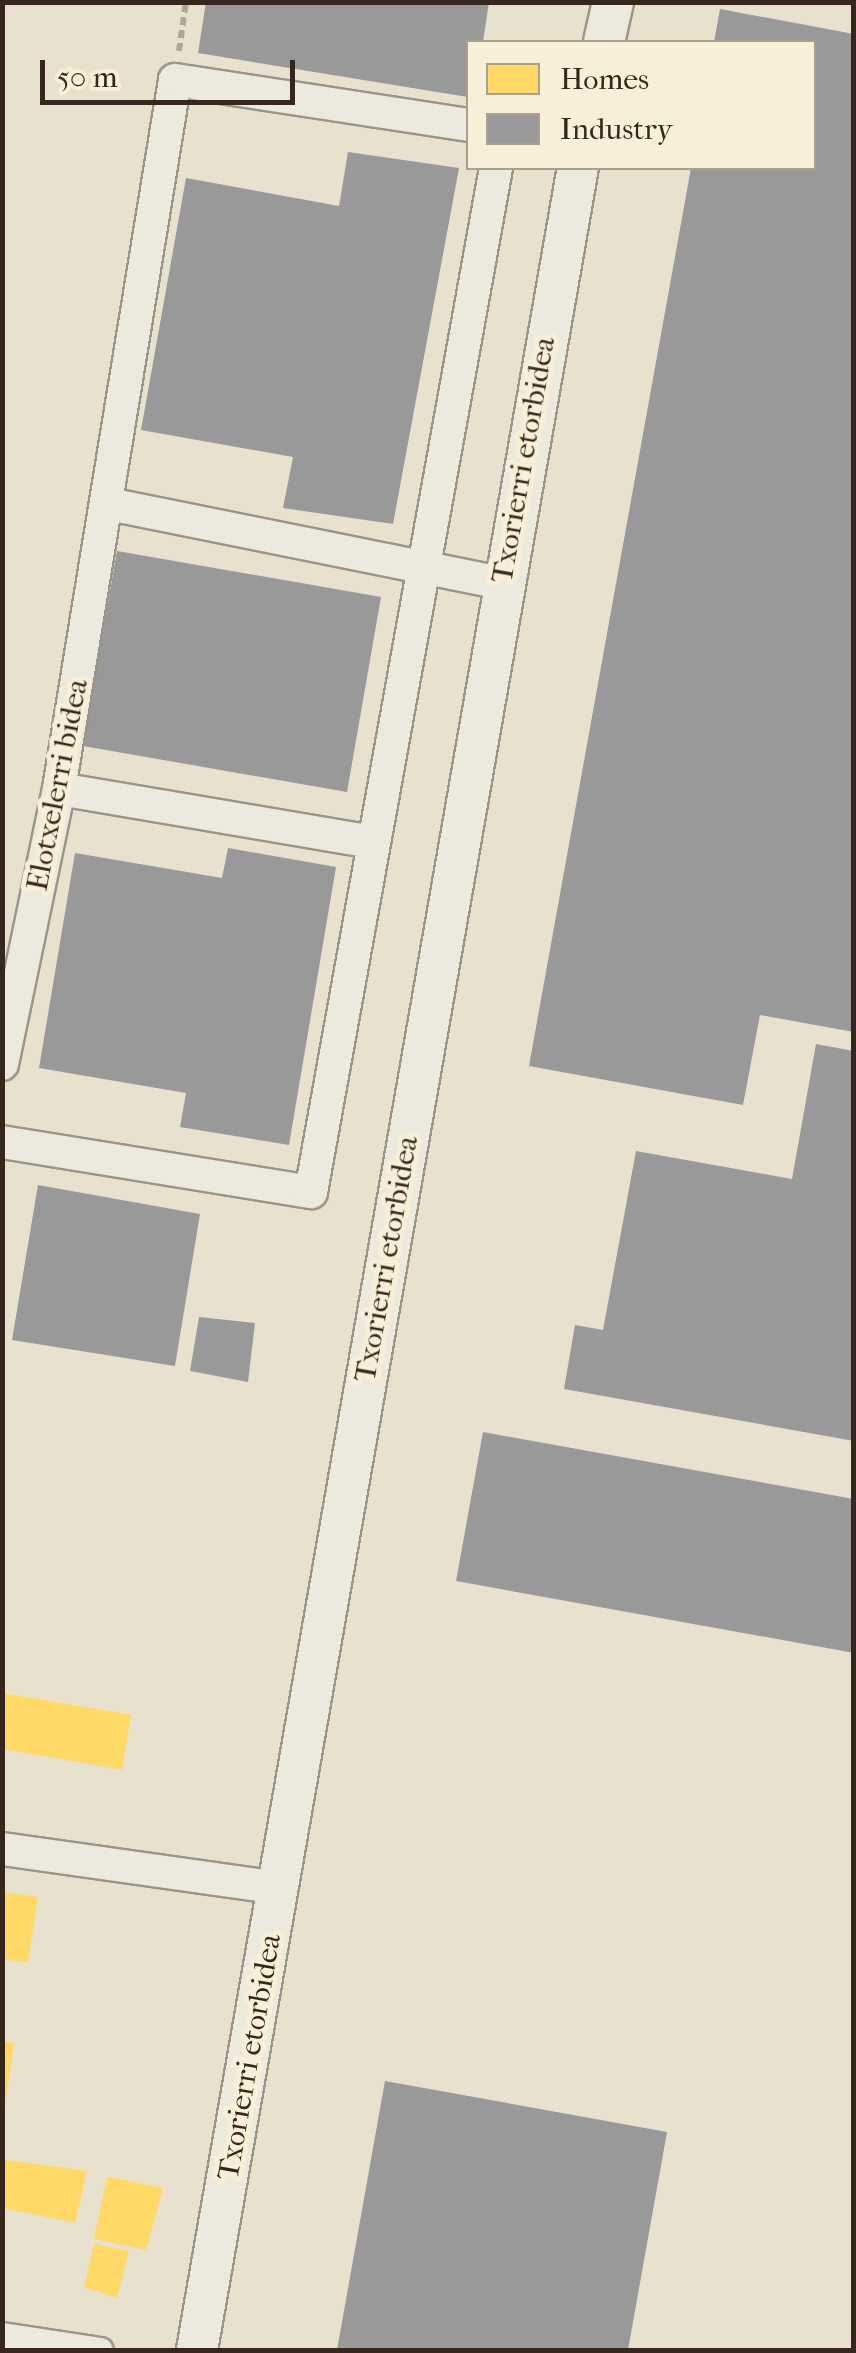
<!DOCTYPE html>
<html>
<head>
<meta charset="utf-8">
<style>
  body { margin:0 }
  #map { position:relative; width:856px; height:2353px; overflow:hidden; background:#e7e1cd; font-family:"IM FELL French Canon",serif }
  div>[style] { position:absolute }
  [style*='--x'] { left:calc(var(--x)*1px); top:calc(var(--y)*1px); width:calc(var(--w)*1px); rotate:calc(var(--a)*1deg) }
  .homes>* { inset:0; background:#ffd966 }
  .industry>* { inset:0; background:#999 }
  .path>* { height:6px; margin-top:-3px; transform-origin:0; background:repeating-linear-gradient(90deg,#aca79e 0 8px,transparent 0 13px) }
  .roads { filter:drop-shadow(2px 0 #9b9588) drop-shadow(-2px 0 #9b9588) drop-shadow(0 2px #9b9588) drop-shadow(0 -2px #9b9588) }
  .pedestrian>* { height:25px; margin:-12.5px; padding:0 12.5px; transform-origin:12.5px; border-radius:12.5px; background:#ece9de }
  .minor>* { height:32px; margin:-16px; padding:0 16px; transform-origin:16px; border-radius:16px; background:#ece9de }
  .tertiary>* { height:40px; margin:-20px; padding:0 20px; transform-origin:20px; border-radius:20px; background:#ece9de }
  span { translate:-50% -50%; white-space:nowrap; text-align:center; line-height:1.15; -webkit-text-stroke:10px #f7efd7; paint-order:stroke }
  .street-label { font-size:30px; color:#37261d }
  .frame { position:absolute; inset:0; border:5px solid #37261d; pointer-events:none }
  .legend { position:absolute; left:466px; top:40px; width:350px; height:130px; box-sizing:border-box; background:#f7efd7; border:2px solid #aa9f8d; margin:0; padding:12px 18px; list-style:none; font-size:30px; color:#37261d }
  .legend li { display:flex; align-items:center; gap:20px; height:50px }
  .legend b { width:50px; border:2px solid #aa9f8d }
  .scale { position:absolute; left:40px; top:60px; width:255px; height:45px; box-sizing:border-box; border:5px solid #37261d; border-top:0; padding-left:12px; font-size:30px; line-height:35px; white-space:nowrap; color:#37261d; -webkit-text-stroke:8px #f7efd7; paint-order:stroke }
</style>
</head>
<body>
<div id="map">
  <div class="homes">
    <i style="clip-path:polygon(2px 1693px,131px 1715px,122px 1770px,2px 1749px)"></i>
    <i style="clip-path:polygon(2px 1892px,38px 1897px,28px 1963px,2px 1959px)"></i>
    <i style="clip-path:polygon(2px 2041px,14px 2043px,5px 2107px,2px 2106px)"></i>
    <i style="clip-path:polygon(5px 2160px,87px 2171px,75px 2223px,2px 2208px)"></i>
    <i style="clip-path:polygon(107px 2177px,163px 2188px,146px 2250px,94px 2239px)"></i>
    <i style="clip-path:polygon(94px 2244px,129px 2251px,117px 2298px,84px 2287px)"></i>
  </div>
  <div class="industry">
    <i style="clip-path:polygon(489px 2px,483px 42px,468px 42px,468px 97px,198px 53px,206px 2px)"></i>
    <i style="clip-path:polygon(720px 9px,854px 34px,854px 1032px,760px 1015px,743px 1105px,529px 1066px,691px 168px,814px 168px,814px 42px,714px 42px)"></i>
    <i style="clip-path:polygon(348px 152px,459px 168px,393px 524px,283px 508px,293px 457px,141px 430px,186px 178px,339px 206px)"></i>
    <i style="clip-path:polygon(117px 551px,381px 597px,347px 792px,83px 746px)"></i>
    <i style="clip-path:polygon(228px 848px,336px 867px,289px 1145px,180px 1127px,186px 1093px,39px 1068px,75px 853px,222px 878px)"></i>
    <i style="clip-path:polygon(816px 1044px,854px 1051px,854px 1441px,564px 1389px,575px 1325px,603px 1330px,636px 1151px,792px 1179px)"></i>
    <i style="clip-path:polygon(38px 1185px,200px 1214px,175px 1366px,12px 1340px)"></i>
    <i style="clip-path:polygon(199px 1317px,255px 1323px,248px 1382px,190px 1371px)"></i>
    <i style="clip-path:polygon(483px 1432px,854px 1499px,854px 1653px,456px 1581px)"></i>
    <i style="clip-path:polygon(385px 2081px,667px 2132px,628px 2350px,337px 2350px)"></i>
  </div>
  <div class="path">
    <i style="--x:179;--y:51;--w:49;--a:-81.9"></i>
  </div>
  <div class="roads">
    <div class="pedestrian">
      <i style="--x:2;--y:2335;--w:99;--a:8.7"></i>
    </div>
    <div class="minor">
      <i style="--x:109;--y:504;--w:401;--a:11.4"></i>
      <i style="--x:59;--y:789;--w:319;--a:9.6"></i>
      <i style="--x:2;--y:1064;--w:281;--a:-78.3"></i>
      <i style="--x:59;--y:789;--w:718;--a:-80.71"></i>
      <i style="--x:175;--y:80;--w:296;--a:8.7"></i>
      <i style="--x:2;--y:1142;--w:313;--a:9.2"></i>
      <i style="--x:311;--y:1192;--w:1041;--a:-79.76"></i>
      <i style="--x:2;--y:1849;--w:282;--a:8"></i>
    </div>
    <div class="tertiary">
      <i style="--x:604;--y:42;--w:41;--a:-77.3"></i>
      <i style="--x:197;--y:2350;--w:2215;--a:-80.1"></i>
    </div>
  </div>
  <div class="street-label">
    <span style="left:524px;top:460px;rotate:-80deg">Txorierri etorbidea</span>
    <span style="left:58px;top:785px;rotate:-79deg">Elotxelerri bidea</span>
    <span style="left:387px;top:1259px;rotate:-80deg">Txorierri etorbidea</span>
    <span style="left:250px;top:2057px;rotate:-80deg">Txorierri etorbidea</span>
  </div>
  <div class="frame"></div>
  <ul class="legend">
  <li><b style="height:28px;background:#ffd966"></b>Homes</li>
  <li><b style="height:28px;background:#999"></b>Industry</li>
  </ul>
  <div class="scale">50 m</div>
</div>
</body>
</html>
